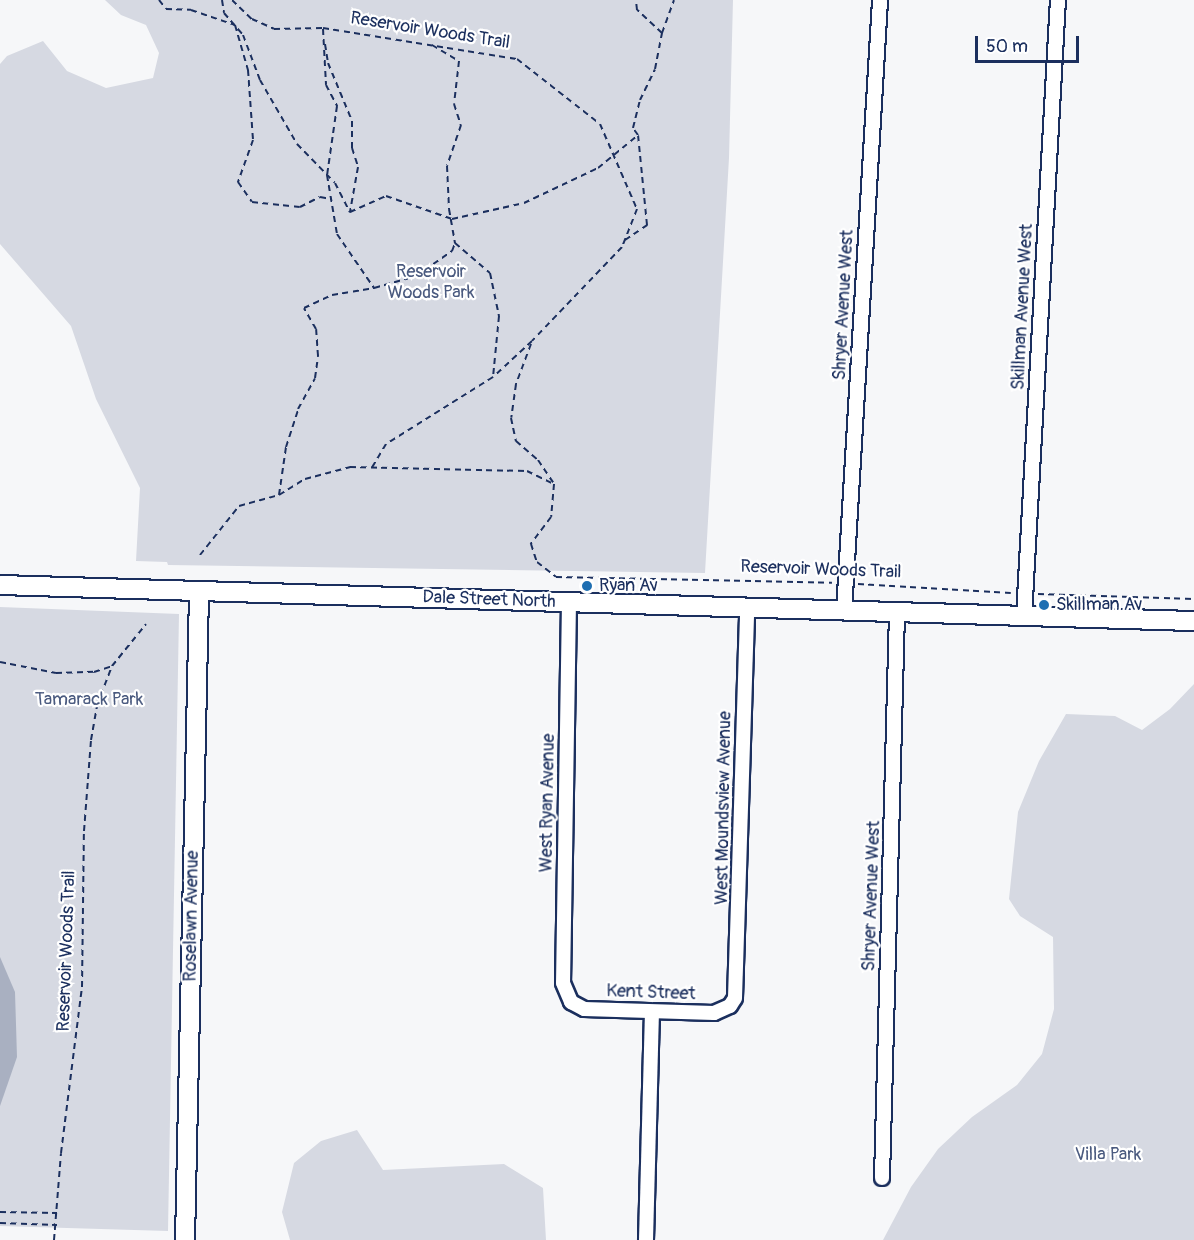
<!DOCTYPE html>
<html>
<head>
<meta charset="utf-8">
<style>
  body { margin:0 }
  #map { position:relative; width:1194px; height:1240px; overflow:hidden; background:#f6f7f9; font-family:Pangolin,sans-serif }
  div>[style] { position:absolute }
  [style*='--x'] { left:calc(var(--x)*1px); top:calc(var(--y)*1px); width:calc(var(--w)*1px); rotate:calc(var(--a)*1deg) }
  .green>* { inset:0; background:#d6d9e2 }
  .water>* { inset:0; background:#a9b0c1 }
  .path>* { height:2px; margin-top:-1px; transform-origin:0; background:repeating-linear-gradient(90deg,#1b2f5e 0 6px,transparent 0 10.5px) }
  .roads { filter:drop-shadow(2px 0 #1b2f5e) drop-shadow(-2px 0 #1b2f5e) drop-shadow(0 2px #1b2f5e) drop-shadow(0 -2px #1b2f5e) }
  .street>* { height:14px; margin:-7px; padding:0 7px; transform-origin:7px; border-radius:7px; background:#fff }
  .secondary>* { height:18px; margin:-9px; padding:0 9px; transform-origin:9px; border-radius:9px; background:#fff }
  .dots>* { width:16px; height:16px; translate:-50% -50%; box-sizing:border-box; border:3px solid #fff; border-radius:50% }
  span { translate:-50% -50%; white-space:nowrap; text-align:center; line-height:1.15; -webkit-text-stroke:4.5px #fff; paint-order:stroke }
  .street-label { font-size:18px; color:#1b2f5e }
  .park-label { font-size:18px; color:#4a5a7f }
  .poi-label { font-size:18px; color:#1b2f5e }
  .left { translate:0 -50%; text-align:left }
  .scale { position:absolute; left:975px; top:36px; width:104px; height:27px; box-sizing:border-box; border:3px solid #1b2f5e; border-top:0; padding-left:8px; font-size:18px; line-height:21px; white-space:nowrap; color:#1b2f5e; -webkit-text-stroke:4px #fff; paint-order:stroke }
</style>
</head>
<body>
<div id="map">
  <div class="green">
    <i style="clip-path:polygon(105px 0,733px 0,729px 158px,705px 573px,168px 565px,167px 562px,136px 561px,140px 488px,96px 399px,71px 326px,0 244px,0 64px,7px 56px,43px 41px,67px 71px,106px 88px,153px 78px,159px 53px,146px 25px,121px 15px)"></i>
    <i style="clip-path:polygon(0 607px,179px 614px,168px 1231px,0 1226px)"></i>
    <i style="clip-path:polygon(1194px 684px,1194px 1240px,883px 1240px,911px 1187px,938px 1149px,972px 1117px,1017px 1085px,1042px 1054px,1054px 1009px,1053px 937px,1020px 916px,1009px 899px,1018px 812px,1039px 761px,1066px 714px,1115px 716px,1142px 730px,1170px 709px)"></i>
    <i style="clip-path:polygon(357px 1130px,383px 1170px,504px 1164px,543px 1188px,546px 1240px,290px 1240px,282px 1212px,294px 1163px,321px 1141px)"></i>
  </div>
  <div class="water">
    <i style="clip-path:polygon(0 957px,15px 992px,17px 1057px,0 1106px)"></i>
  </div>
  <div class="path">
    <i style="--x:159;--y:0;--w:11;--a:52"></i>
    <i style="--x:166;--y:9;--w:25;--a:2"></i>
    <i style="--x:191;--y:10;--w:46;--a:18.8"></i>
    <i style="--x:235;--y:25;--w:47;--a:73.9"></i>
    <i style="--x:248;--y:70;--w:70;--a:85.9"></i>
    <i style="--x:253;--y:140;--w:45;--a:109.7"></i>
    <i style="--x:238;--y:182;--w:24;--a:55"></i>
    <i style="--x:252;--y:202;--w:48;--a:5.9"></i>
    <i style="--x:300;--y:207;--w:22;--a:-27"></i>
    <i style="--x:320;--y:197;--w:11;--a:10"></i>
    <i style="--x:222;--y:0;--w:13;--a:81"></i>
    <i style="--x:224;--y:13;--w:29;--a:49"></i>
    <i style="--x:243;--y:35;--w:48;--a:69.3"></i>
    <i style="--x:260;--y:80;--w:74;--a:60"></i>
    <i style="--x:297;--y:144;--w:54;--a:45.7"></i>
    <i style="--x:335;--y:183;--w:33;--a:63"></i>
    <i style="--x:350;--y:212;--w:39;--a:-24"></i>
    <i style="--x:386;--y:196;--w:70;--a:19.2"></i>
    <i style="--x:452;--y:219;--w:74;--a:-12.5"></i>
    <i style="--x:524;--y:203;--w:82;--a:-25.3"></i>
    <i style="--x:598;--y:168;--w:52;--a:-39.5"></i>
    <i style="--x:232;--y:0;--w:28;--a:44"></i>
    <i style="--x:252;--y:19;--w:24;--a:24"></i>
    <i style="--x:274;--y:29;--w:49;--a:-1.2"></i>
    <i style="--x:323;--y:28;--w:196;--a:9.1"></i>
    <i style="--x:517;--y:59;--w:105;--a:38.1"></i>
    <i style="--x:600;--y:124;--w:93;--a:66.5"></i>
    <i style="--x:637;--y:209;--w:41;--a:111.5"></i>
    <i style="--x:622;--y:247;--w:130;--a:133.8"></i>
    <i style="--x:532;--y:341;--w:53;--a:137.3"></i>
    <i style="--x:493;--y:377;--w:126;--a:147.9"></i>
    <i style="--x:386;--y:444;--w:27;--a:121"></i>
    <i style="--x:323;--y:29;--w:56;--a:86.9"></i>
    <i style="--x:326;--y:85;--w:24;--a:62"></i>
    <i style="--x:337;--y:106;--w:70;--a:98.2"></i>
    <i style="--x:327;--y:175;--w:60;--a:80.4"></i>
    <i style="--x:337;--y:234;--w:65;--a:55.6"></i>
    <i style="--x:374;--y:288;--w:44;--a:-15.9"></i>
    <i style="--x:416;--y:276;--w:44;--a:-34.8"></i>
    <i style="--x:452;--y:251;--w:9;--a:-69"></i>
    <i style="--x:662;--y:33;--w:35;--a:-70"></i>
    <i style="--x:325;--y:44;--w:19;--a:81"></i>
    <i style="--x:328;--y:63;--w:63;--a:67.5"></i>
    <i style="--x:352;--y:121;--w:27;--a:90"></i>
    <i style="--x:352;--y:148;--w:20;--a:72"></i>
    <i style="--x:358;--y:167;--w:46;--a:100.1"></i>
    <i style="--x:432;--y:45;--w:31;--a:31"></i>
    <i style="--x:459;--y:61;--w:43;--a:96.6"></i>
    <i style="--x:454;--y:104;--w:22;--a:72"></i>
    <i style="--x:461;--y:125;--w:43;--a:108.9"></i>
    <i style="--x:447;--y:166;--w:43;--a:87.3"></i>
    <i style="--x:449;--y:209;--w:35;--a:80"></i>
    <i style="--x:455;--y:243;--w:46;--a:40.6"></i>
    <i style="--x:490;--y:273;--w:44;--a:78.2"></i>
    <i style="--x:499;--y:316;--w:61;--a:95.6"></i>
    <i style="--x:625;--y:240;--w:27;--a:-34"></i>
    <i style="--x:647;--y:225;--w:90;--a:-95.7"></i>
    <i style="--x:638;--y:135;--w:9;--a:-126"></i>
    <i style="--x:633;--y:128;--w:29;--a:-76"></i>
    <i style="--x:640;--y:100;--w:34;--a:-64"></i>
    <i style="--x:655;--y:69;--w:37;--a:-79"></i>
    <i style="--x:662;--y:33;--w:34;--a:-137"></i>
    <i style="--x:637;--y:10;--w:10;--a:-96"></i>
    <i style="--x:531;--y:344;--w:43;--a:110.6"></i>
    <i style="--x:516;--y:384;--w:34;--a:98"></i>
    <i style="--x:511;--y:418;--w:24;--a:78"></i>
    <i style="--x:516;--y:441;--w:29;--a:41"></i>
    <i style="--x:538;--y:460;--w:27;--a:56"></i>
    <i style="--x:279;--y:495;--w:49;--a:-81.7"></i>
    <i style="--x:286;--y:447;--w:40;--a:-72"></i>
    <i style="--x:298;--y:409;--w:35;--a:-61"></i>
    <i style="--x:315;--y:378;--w:22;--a:-82"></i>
    <i style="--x:318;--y:356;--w:27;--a:-94"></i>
    <i style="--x:316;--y:329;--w:24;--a:-120"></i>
    <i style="--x:304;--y:308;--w:31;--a:-25"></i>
    <i style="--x:332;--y:295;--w:43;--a:-9.5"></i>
    <i style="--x:200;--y:555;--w:63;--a:-51.5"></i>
    <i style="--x:239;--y:506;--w:41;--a:-15.4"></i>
    <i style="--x:279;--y:495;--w:31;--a:-32"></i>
    <i style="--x:305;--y:479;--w:47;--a:-14.9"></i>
    <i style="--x:350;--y:467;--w:177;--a:1.3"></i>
    <i style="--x:527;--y:471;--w:30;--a:26"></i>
    <i style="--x:554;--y:484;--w:33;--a:95"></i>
    <i style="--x:551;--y:517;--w:34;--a:127"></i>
    <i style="--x:531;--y:544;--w:19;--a:72"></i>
    <i style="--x:537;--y:562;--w:24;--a:38"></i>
    <i style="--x:556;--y:577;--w:276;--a:1.2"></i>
    <i style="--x:858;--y:584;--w:153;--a:3.4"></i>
    <i style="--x:1038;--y:594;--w:156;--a:1.8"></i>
    <i style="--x:0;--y:662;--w:57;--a:11.1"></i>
    <i style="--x:56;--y:673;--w:38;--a:-2"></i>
    <i style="--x:94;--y:672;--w:19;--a:-18"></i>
    <i style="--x:0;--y:1212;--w:57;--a:1"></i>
    <i style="--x:0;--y:1223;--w:57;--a:2"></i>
    <i style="--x:54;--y:1240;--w:87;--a:-85.4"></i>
    <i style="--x:61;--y:1153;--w:167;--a:-82.8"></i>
    <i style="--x:82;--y:987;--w:156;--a:-89.3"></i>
    <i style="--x:84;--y:831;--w:91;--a:-85.6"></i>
    <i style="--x:91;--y:740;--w:36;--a:-80"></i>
    <i style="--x:97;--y:705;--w:42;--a:-69"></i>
    <i style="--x:112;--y:666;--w:54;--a:-51"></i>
  </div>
  <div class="roads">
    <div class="street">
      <i style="--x:569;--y:602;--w:381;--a:90.9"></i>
      <i style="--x:563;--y:983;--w:21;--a:67"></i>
      <i style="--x:571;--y:1002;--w:15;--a:28"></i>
      <i style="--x:584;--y:1009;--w:130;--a:1.8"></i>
      <i style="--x:714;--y:1013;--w:17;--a:-24"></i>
      <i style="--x:730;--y:1006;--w:9;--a:-58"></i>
      <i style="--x:735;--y:998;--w:389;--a:-88.2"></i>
      <i style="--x:844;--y:612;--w:613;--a:-86.63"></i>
      <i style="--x:1024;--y:617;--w:618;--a:-86.85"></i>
      <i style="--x:882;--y:1178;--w:564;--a:-88.48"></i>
      <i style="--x:646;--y:1240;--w:228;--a:-88.5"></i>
    </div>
    <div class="secondary">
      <i style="--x:0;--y:585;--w:1195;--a:1.73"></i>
      <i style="--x:185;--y:1240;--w:647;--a:-88.76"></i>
    </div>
  </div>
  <div class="dots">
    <i style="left:587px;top:586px;background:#1f6fb2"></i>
    <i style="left:1044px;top:605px;background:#1f6fb2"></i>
  </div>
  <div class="street-label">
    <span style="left:430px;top:31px;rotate:9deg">Reservoir Woods Trail</span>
    <span style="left:844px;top:305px;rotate:-87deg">Shryer Avenue West</span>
    <span style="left:1023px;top:307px;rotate:-87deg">Skillman Avenue West</span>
    <span style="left:821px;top:570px;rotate:2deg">Reservoir Woods Trail</span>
    <span style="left:489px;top:600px;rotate:2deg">Dale Street North</span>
    <span style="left:548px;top:803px;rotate:-89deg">West Ryan Avenue</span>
    <span style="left:724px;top:808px;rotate:-89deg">West Moundsview Avenue</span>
    <span style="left:872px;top:896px;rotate:-88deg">Shryer Avenue West</span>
    <span style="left:192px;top:916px;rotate:-89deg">Roselawn Avenue</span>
    <span style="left:67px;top:951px;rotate:-88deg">Reservoir Woods Trail</span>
    <span style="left:651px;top:993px;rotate:2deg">Kent Street</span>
  </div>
  <div class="park-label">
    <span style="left:431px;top:283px">Reservoir<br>Woods Park</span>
    <span style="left:89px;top:700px">Tamarack Park</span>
    <span style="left:1108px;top:1155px">Villa Park</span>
  </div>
  <div class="poi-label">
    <span class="left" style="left:599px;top:586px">Ryan Av</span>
    <span class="left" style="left:1056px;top:605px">Skillman Av</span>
  </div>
  <div class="scale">50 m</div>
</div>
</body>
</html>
